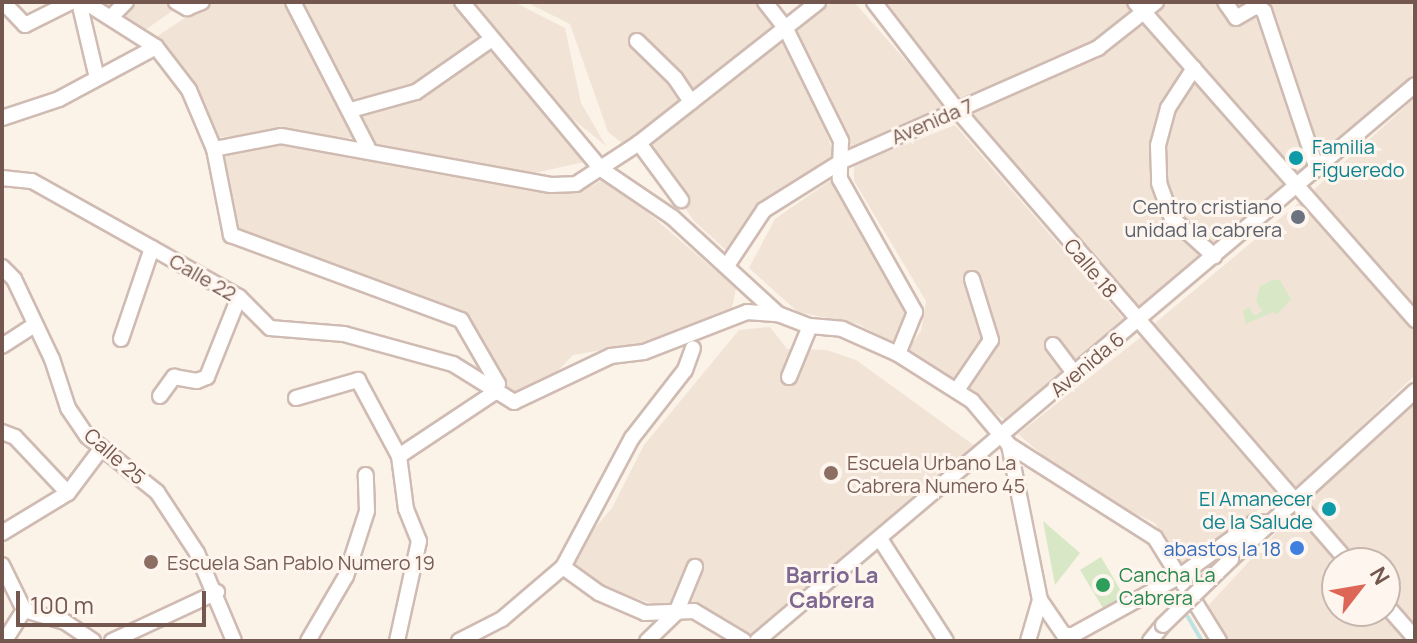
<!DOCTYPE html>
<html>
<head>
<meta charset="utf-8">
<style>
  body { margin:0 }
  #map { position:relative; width:1417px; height:643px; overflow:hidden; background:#fbf2e8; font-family:Manrope,sans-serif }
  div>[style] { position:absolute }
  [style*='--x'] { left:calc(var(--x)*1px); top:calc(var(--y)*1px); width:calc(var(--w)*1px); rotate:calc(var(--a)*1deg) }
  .residential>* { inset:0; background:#f2e3d7 }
  .green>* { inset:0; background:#d8e8c7 }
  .stream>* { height:4px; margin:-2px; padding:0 2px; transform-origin:2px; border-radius:2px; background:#bee2e4 }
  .roads { filter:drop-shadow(2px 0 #cfbbb2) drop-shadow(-2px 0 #cfbbb2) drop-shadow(0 2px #cfbbb2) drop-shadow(0 -2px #cfbbb2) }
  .street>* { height:14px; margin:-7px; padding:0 7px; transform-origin:7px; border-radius:7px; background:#fff }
  .bridges { filter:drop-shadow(2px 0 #cfbbb2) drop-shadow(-2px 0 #cfbbb2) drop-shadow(0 2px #cfbbb2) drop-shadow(0 -2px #cfbbb2) }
  .street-bridge>* { height:14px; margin:-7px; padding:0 7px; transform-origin:7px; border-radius:7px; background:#fff }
  .dots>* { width:22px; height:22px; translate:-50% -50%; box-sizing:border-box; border:4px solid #fef6ee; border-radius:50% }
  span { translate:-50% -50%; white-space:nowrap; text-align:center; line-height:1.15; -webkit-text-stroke:6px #fef6ee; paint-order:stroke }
  .street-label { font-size:20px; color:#74574e }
  .culture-label { font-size:20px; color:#0d838f }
  .left { translate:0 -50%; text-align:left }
  .right { translate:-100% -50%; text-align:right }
  .worship-label { font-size:20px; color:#5b616d }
  .education-label { font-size:20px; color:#785e54 }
  .shop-label { font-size:20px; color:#366cbe }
  .leisure-label { font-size:20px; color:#27864d }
  .neighbourhood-label { font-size:22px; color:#7d6690; font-weight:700 }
  .frame { position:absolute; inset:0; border:4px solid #74574e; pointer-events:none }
  .north { position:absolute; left:1321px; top:547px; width:80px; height:80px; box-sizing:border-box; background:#fef6ee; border:2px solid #c7b6ae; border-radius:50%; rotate:59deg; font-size:22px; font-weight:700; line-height:32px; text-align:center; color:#74574e }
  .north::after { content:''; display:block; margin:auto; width:28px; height:36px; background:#dd6656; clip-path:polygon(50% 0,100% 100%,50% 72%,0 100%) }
  .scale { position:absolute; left:16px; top:591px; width:190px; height:36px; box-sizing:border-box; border:4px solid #74574e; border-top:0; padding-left:10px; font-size:24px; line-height:28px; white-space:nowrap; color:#74574e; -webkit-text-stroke:6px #fef6ee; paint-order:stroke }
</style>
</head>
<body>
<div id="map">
  <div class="residential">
    <i style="clip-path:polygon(96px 2px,185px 2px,145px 30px)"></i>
    <i style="clip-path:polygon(209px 2px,287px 2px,361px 139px,278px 132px,210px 138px,153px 39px)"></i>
    <i style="clip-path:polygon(304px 2px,453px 2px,588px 161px,517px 177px,374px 147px)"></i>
    <i style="clip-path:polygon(475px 2px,514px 2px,565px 28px,581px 103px,606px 146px,558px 107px)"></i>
    <i style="clip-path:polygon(526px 2px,755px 2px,778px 31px,626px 146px,608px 132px,570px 24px)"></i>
    <i style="clip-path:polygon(832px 2px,854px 2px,946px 106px,852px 151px,829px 93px,793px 33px)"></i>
    <i style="clip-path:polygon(887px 2px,1129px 2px,1291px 187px,1139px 314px,968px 116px)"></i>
    <i style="clip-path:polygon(1169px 2px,1412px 2px,1415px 77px,1300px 181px,1155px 14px)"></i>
    <i style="clip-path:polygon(781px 41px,815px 99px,836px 161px,763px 205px,728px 252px,693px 220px,644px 144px)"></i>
    <i style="clip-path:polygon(1415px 98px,1415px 313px,1309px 194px)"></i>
    <i style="clip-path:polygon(955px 125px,1127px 323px,1007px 421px,906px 352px,921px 331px,926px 301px,854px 181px,854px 165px)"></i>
    <i style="clip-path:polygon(291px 142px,522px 189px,592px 186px,606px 177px,736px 288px,731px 313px,643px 343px,573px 355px,548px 381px,517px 399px,497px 376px,471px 318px,232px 233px,218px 146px)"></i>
    <i style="clip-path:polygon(837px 176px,881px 267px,907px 303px,895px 344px,858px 324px,798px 312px,749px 268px,775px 219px)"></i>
    <i style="clip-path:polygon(1302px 200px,1415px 330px,1415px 375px,1293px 492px,1148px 329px)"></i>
    <i style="clip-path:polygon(770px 327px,787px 349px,827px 350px,856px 360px,979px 449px,754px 639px,692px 607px,653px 604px,607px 588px,574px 565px,581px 544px,612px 508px,644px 445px,739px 330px)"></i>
    <i style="clip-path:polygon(1141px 337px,1277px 495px,1182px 570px,1155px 523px,1080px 487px,1018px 434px)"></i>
    <i style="clip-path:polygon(1415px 403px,1415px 628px,1385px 595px,1385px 563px,1356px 563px,1303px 505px)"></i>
    <i style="clip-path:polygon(1296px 511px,1342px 563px,1337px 563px,1337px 611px,1384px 611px,1411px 641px,1224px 641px,1205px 609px)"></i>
  </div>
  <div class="green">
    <i style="clip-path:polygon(1272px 280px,1280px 280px,1291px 299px,1277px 315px,1273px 312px,1246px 324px,1243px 311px,1249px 307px,1254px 316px,1262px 311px,1256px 301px,1260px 286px)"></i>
    <i style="clip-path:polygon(1043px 521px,1080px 553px,1055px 585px)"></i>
    <i style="clip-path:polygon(1101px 557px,1127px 601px,1106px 613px,1080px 570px)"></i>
  </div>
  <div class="stream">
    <i style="--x:1188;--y:617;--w:28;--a:60"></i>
  </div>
  <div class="roads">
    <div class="street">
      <i style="--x:3;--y:2;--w:32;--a:46"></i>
      <i style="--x:25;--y:25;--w:51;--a:-26.6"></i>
      <i style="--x:79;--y:2;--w:78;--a:76.7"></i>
      <i style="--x:85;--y:2;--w:84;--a:32.4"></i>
      <i style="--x:156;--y:47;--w:54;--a:52.5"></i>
      <i style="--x:189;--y:90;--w:64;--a:67"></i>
      <i style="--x:214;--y:149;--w:88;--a:78.8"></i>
      <i style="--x:231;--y:235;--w:245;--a:20.3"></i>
      <i style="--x:461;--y:320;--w:74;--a:60"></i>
      <i style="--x:498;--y:384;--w:10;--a:114"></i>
      <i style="--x:176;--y:2;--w:13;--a:29"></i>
      <i style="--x:187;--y:8;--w:16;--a:-22"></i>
      <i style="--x:293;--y:2;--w:164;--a:62.8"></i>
      <i style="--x:462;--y:2;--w:217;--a:50.2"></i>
      <i style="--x:601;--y:169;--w:86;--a:34.1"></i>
      <i style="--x:672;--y:217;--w:144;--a:42.5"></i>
      <i style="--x:778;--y:314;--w:34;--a:21"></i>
      <i style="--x:810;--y:326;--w:32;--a:5"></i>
      <i style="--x:842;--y:329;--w:61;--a:24.1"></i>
      <i style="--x:898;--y:354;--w:88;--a:32.4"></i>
      <i style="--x:972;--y:401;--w:57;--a:49.9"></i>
      <i style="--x:1009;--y:445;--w:173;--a:32.5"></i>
      <i style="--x:1155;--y:538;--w:121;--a:58.1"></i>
      <i style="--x:765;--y:2;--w:34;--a:52"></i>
      <i style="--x:786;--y:29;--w:125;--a:63.8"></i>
      <i style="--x:841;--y:141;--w:38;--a:92"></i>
      <i style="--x:840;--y:179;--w:153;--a:60.6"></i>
      <i style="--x:915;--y:312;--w:45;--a:112"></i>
      <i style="--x:874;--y:2;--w:138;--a:52.4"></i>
      <i style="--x:958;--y:111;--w:598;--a:49.14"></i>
      <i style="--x:1135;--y:2;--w:424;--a:48.6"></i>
      <i style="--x:1225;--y:2;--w:19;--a:55"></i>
      <i style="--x:1236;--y:18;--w:24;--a:-30"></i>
      <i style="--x:1257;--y:6;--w:9;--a:36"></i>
      <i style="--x:1264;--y:11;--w:167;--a:71.5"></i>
      <i style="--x:111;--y:17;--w:21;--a:-45"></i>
      <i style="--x:637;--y:41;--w:53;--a:44.2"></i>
      <i style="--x:675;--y:78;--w:29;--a:56"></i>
      <i style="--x:1194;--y:68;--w:48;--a:123"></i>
      <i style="--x:1168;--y:108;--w:39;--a:105"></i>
      <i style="--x:1158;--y:146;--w:37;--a:88"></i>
      <i style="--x:1159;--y:183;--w:37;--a:70"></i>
      <i style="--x:1172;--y:218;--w:57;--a:42.1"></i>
      <i style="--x:351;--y:110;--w:67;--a:-15.5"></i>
      <i style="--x:416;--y:92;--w:93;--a:-34.9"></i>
      <i style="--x:2;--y:118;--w:60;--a:-18.4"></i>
      <i style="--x:59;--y:99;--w:110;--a:-28.2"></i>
      <i style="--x:639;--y:143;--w:71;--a:53.6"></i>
      <i style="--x:214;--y:149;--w:68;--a:-11"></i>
      <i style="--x:281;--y:136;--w:274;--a:10.3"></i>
      <i style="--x:551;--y:185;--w:25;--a:-2"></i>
      <i style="--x:576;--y:184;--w:75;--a:-33.1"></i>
      <i style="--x:639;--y:143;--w:228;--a:-38.2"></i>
      <i style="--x:2;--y:178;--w:30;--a:6"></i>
      <i style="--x:32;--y:181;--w:137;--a:29.2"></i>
      <i style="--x:152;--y:248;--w:100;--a:29.4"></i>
      <i style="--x:239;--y:297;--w:44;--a:45"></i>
      <i style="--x:270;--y:328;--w:74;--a:4.6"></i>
      <i style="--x:344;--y:334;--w:113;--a:15.4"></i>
      <i style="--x:453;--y:364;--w:72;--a:31.9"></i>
      <i style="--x:514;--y:402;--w:107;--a:-25.4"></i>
      <i style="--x:611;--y:356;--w:33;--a:-7"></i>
      <i style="--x:644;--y:352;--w:110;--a:-21.2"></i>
      <i style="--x:747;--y:312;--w:31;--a:4"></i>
      <i style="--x:728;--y:264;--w:65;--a:-56.3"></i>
      <i style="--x:764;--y:210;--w:92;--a:-32.1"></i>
      <i style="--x:842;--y:161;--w:280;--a:-23.8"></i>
      <i style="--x:1098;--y:48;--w:74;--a:-38.4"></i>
      <i style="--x:2;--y:267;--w:17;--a:45"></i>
      <i style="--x:14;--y:279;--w:89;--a:64.6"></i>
      <i style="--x:52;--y:359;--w:52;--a:71.9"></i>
      <i style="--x:68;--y:408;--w:34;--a:56"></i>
      <i style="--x:87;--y:436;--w:90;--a:38.7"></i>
      <i style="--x:157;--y:492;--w:73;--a:56.7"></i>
      <i style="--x:197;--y:553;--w:95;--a:67.2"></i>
      <i style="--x:121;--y:339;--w:96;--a:-71.2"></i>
      <i style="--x:1053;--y:345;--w:36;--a:53"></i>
      <i style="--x:2;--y:346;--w:38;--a:-33"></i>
      <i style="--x:789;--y:377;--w:55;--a:-67.6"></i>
      <i style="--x:957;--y:390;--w:60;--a:-55.8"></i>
      <i style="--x:991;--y:340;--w:64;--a:-107.3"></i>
      <i style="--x:160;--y:396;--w:24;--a:-54"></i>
      <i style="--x:174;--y:377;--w:23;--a:10"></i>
      <i style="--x:197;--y:381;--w:11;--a:-22"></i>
      <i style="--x:207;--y:377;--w:86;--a:-68.2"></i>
      <i style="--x:296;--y:398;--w:65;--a:-16.2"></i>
      <i style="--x:358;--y:380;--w:86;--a:61.7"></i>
      <i style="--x:399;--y:456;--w:53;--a:82.5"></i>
      <i style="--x:406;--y:509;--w:35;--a:68"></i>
      <i style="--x:419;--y:541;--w:102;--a:102.4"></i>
      <i style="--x:2;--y:432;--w:14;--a:21"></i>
      <i style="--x:15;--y:437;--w:77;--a:46.6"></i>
      <i style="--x:1009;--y:445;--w:158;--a:78.7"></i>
      <i style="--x:1040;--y:600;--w:42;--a:55.6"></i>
      <i style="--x:1064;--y:635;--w:9;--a:0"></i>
      <i style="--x:1073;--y:635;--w:122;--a:-28.9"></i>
      <i style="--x:1180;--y:576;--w:92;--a:-35.8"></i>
      <i style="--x:1255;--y:522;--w:14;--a:4"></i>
      <i style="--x:399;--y:456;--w:114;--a:-33.6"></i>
      <i style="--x:2;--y:533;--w:77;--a:-31.2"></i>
      <i style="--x:68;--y:493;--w:55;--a:-53.1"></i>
      <i style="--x:880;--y:539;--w:121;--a:57.1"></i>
      <i style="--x:1231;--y:559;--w:249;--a:-42.4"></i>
      <i style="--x:2;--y:565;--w:50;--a:63.9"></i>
      <i style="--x:24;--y:610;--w:36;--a:122"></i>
      <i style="--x:563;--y:567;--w:44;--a:35.8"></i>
      <i style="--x:599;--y:593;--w:50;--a:23.5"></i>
      <i style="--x:645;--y:613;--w:49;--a:-2.3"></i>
      <i style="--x:694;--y:611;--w:58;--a:31"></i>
      <i style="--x:1385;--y:604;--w:45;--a:48.6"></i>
      <i style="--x:24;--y:610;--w:43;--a:16.3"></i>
      <i style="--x:65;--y:622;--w:34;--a:34"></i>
      <i style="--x:112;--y:641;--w:116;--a:-25"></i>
      <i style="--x:308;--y:641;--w:75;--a:-59.7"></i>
      <i style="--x:346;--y:576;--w:68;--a:-72.1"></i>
      <i style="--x:367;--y:511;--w:36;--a:-92"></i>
      <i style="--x:459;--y:641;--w:48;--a:-27.1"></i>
      <i style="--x:502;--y:619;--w:80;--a:-40.4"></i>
      <i style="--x:563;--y:567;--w:146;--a:-61.9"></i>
      <i style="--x:632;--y:438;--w:86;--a:-52.1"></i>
      <i style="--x:685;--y:370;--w:23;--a:-70"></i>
      <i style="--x:647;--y:641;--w:40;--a:-44"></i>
      <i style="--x:676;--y:613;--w:50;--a:-67.6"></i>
      <i style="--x:757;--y:641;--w:861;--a:-40.2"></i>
      <i style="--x:1028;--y:641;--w:43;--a:-73.7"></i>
      <i style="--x:1150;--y:641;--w:21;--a:-51"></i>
    </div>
  </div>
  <div class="bridges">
    <div class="street-bridge">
      <i style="--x:1163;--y:625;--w:95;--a:-44.1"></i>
    </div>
  </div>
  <div class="dots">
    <i style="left:1296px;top:158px;background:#0f9aa8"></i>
    <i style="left:1298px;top:217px;background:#6b7280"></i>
    <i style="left:831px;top:473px;background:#8d6e63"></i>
    <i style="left:1329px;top:509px;background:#0f9aa8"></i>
    <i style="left:1297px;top:548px;background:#3f7fe0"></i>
    <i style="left:151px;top:562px;background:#8d6e63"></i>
    <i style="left:1103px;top:585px;background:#2e9e5b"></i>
  </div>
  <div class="street-label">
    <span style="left:932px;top:121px;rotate:-23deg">Avenida 7</span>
    <span style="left:1091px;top:268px;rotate:50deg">Calle 18</span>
    <span style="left:203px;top:277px;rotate:30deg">Calle 22</span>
    <span style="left:1087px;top:364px;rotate:-40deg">Avenida 6</span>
    <span style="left:115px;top:456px;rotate:41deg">Calle 25</span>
  </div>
  <div class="culture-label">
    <span class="left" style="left:1312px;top:158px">Familia<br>Figueredo</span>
    <span class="right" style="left:1313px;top:510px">El Amanecer<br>de la Salude</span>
  </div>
  <div class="worship-label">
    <span class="right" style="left:1282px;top:218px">Centro cristiano<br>unidad la cabrera</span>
  </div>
  <div class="education-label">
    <span class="left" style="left:847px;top:474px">Escuela Urbano La<br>Cabrera Numero 45</span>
    <span class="left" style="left:167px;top:562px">Escuela San Pablo Numero 19</span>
  </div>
  <div class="shop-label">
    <span class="right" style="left:1281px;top:548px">abastos la 18</span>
  </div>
  <div class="leisure-label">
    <span class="left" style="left:1119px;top:586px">Cancha La<br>Cabrera</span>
  </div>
  <div class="neighbourhood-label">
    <span style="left:832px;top:588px">Barrio La<br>Cabrera</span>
  </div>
  <div class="frame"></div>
  <div class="north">N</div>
  <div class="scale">100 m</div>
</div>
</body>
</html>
